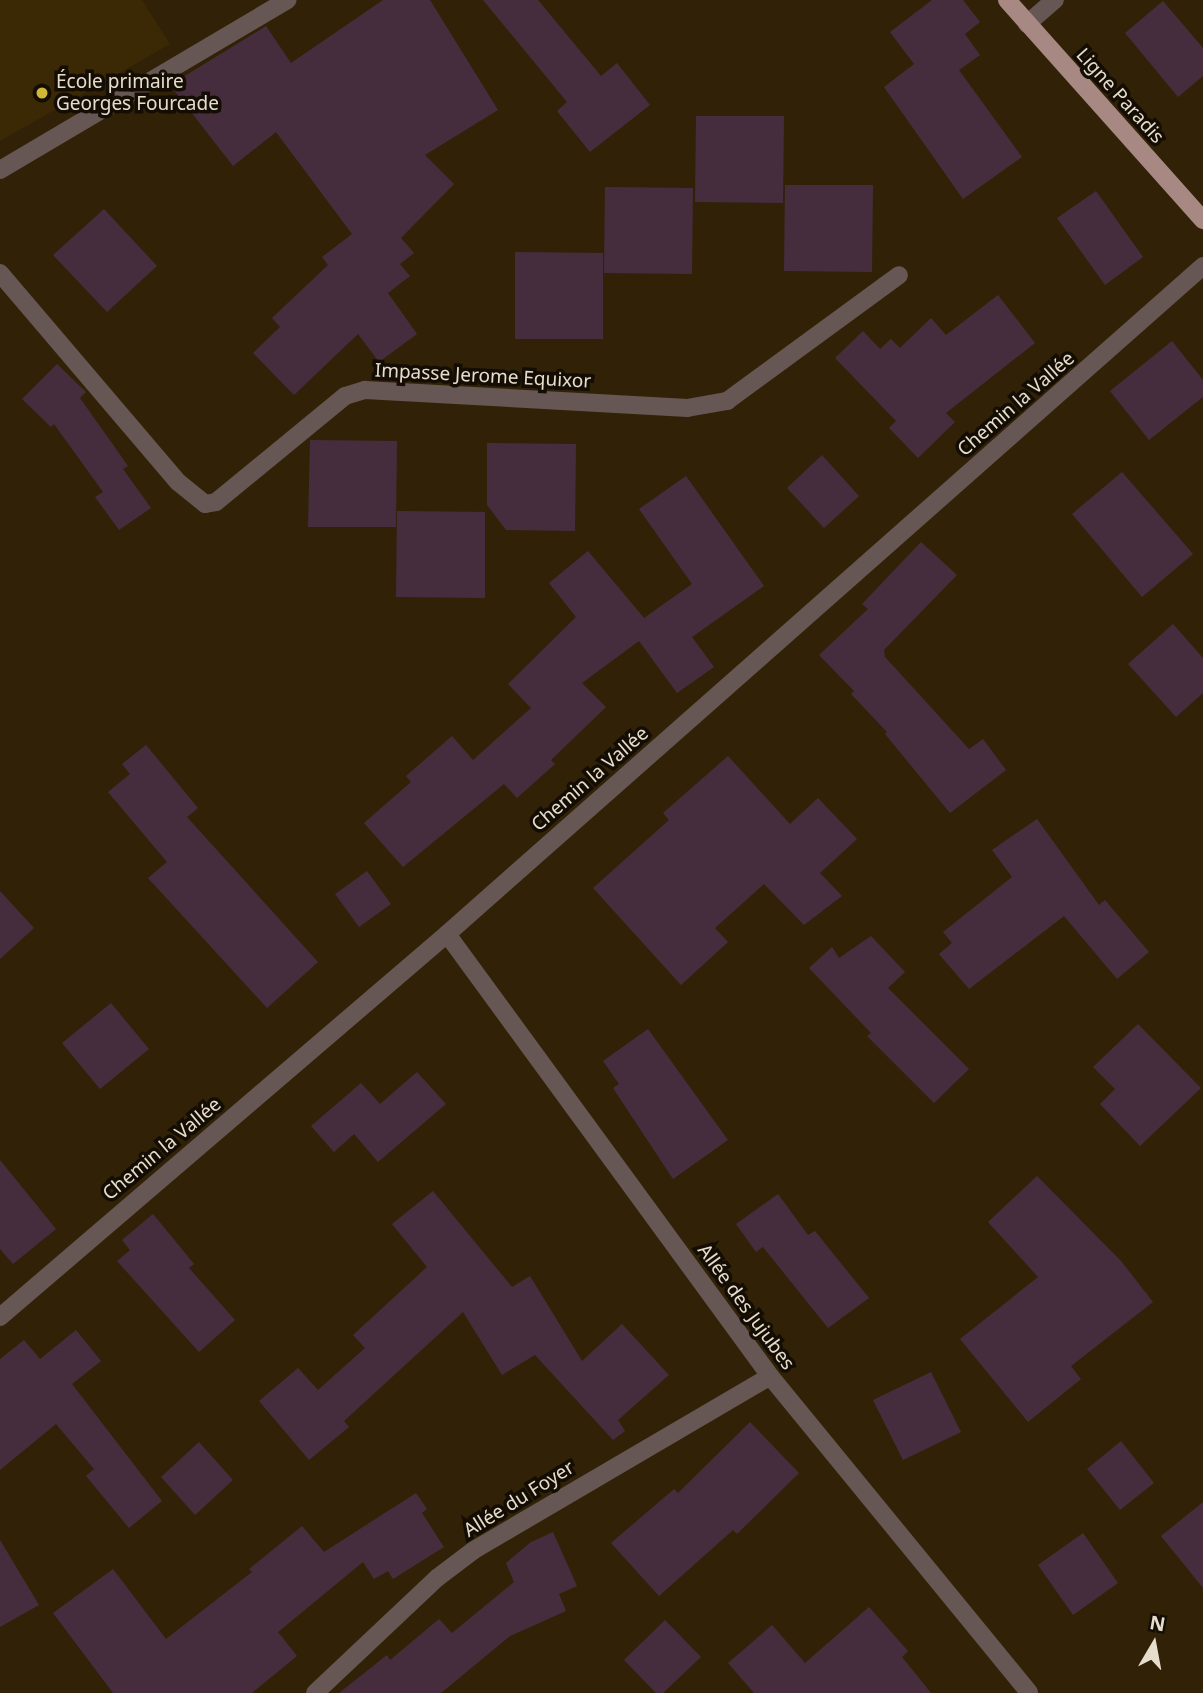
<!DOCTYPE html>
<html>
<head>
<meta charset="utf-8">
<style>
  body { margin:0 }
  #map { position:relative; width:1203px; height:1693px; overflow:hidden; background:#312207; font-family:"Noto Sans",sans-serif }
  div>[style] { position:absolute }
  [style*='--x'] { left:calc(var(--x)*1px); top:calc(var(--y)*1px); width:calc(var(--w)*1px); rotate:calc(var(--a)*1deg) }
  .built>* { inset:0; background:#3b2905 }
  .building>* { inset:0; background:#462d3e }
  .minor>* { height:18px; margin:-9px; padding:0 9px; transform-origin:9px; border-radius:9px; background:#665754 }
  .major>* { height:18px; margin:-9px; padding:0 9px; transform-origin:9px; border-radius:9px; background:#a78883 }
  .dots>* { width:19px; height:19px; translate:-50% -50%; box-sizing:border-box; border:4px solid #130d04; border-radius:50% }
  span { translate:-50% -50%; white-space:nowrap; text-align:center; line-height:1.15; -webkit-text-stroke:7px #130d04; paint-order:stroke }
  .poi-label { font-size:19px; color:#e7ddcd }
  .left { translate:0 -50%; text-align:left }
  .street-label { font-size:19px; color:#e7ddcd }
  .north { position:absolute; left:1119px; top:1609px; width:70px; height:70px; -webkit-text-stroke:5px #130d04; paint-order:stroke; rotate:10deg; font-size:19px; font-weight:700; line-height:28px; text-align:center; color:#e7ddcd }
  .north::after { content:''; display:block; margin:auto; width:24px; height:32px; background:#e7ddcd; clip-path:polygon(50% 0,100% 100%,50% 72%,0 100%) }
</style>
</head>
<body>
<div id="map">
  <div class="built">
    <i style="clip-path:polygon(0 0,142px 0,170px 44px,0 141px)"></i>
  </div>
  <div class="building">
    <i style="clip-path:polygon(383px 0,430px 0,498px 110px,425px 155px,454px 184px,401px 238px,414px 253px,400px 264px,410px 276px,388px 293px,417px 334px,379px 362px,358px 334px,294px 395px,253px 353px,280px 327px,272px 318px,328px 265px,322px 257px,352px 234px,276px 132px,233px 166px,170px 85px,266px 26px,291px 63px)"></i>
    <i style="clip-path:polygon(483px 0,538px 0,601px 76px,617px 63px,650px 105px,590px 152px,557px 111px,567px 102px)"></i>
    <i style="clip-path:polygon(932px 0,963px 0,980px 22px,965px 34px,980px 55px,959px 70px,1022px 157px,963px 199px,884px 87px,914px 64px,890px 32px)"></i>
    <i style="clip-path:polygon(1163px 1px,1203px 48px,1203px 76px,1178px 97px,1125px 33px)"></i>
    <i style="clip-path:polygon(696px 116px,784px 116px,783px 203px,695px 202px)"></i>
    <i style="clip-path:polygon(785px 185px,873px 185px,872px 272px,784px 271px)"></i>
    <i style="clip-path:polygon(605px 187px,693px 188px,692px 274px,604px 273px)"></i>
    <i style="clip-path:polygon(1096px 191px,1143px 257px,1105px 285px,1057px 218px)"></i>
    <i style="clip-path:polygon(104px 209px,157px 266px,107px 312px,53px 255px)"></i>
    <i style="clip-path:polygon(515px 252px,603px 253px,603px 339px,515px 339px)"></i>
    <i style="clip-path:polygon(998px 295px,1035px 343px,946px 413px,955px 422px,918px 458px,889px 428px,896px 421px,835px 358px,863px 331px,880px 349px,891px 339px,900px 348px,931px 318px,946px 335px)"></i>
    <i style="clip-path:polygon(1172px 341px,1203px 380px,1203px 397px,1149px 440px,1110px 391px)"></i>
    <i style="clip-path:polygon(57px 364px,86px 392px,80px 398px,128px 466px,123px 469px,151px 508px,119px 530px,95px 497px,103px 492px,54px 424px,51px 427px,22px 399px)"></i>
    <i style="clip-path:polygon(310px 440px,397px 441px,396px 527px,308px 527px)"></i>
    <i style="clip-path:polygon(487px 443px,576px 444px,575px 531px,506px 530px,487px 505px)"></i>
    <i style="clip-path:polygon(822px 455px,859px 496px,824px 528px,787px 488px)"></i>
    <i style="clip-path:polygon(1122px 472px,1193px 554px,1142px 597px,1072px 514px)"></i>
    <i style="clip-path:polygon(686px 476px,764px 586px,692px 637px,714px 667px,677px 693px,639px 641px,582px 683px,606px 707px,551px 760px,555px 764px,517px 798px,504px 784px,403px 867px,364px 823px,411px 782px,406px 776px,452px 736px,473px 760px,531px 708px,508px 684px,576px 617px,549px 583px,588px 551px,644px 618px,692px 584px,639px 509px)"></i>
    <i style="clip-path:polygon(397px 511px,485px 512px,485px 598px,396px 597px)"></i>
    <i style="clip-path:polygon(921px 542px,957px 575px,884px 650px,885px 657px,969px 749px,983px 739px,1006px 770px,950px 813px,885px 734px,887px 732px,851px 694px,854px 691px,819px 655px,868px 609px,862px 604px)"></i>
    <i style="clip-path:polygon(1173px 624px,1203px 658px,1203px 693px,1176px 717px,1128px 664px)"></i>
    <i style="clip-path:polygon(146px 745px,198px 808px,187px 817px,318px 962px,267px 1008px,148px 878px,167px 862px,108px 792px,130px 774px,122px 764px)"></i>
    <i style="clip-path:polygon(728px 756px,790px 824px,818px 798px,857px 839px,820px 873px,842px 896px,804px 925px,764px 884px,715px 928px,728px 942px,681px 985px,593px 888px,669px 820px,663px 813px)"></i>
    <i style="clip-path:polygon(1037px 819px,1099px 905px,1105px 900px,1149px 952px,1117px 979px,1064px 916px,969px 989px,939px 954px,952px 943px,943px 932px,1012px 877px,992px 850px)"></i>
    <i style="clip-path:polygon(367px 871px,391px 904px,359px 927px,335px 894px)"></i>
    <i style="clip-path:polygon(0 891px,34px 928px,0 959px)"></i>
    <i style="clip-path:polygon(871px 936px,905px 972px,888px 988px,969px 1069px,934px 1103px,867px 1036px,871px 1033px,809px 968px,832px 947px,839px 958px)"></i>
    <i style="clip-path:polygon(111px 1003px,149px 1049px,100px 1089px,62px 1043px)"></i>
    <i style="clip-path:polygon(1138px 1024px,1201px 1088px,1140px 1146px,1100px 1104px,1115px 1089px,1093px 1067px)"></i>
    <i style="clip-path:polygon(648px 1029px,728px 1140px,673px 1179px,613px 1088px,619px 1084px,603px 1061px)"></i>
    <i style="clip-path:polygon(417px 1072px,446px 1104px,378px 1162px,354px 1134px,334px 1152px,311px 1126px,361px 1083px,380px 1104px)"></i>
    <i style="clip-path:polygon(0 1160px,56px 1229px,13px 1264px,0 1249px)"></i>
    <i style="clip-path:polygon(1037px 1176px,1121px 1261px,1153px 1302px,1071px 1366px,1081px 1379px,1028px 1422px,960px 1339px,1038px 1277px,988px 1222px)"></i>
    <i style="clip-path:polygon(433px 1191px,512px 1287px,530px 1276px,582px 1361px,622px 1324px,669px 1375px,618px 1420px,625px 1431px,613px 1440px,535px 1355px,502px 1375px,463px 1312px,344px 1421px,349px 1427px,309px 1460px,259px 1401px,298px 1368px,318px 1390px,365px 1348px,353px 1335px,427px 1267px,392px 1224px)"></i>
    <i style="clip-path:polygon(778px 1194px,808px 1235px,815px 1231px,869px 1298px,828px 1328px,763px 1247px,756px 1252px,736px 1224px)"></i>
    <i style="clip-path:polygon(153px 1214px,194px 1264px,189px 1268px,235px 1320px,199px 1352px,117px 1261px,130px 1250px,122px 1240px)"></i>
    <i style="clip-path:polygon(76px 1330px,101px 1361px,72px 1384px,162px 1501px,129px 1528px,86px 1476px,94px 1469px,56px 1424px,0 1470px,0 1359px,24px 1340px,40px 1359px)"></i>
    <i style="clip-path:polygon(931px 1372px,961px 1432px,903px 1460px,873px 1400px)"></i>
    <i style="clip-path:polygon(750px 1422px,799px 1473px,737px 1534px,733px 1530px,659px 1596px,611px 1543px,674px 1489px,678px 1493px)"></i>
    <i style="clip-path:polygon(1121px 1441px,1154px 1483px,1120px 1510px,1087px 1469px)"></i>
    <i style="clip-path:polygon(199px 1442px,233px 1480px,195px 1515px,161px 1477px)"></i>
    <i style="clip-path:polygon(416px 1493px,427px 1509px,422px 1513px,444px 1547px,393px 1579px,388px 1571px,374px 1579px,363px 1562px,278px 1632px,297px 1656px,252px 1693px,113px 1693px,53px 1613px,113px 1569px,166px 1639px,252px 1572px,249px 1569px,302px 1526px,324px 1552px)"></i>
    <i style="clip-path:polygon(1203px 1502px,1203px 1588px,1161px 1536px)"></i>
    <i style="clip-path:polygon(553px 1532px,577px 1586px,559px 1594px,566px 1611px,510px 1636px,441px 1693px,339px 1693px,387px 1655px,390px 1660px,439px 1619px,452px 1633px,514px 1582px,506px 1563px,531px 1542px)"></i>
    <i style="clip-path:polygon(1083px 1533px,1118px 1583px,1073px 1615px,1038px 1565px)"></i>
    <i style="clip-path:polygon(0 1540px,39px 1605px,0 1627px)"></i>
    <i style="clip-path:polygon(869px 1607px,908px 1651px,902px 1657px,931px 1693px,754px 1693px,728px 1663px,772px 1625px,805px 1663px)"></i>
    <i style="clip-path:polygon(665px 1620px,701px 1657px,663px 1693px,656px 1693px,624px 1660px)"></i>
  </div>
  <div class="minor">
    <i style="--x:1027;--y:24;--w:37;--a:-41"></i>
    <i style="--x:0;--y:170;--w:334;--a:-30.6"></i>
    <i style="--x:0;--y:273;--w:275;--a:49.6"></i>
    <i style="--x:178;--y:482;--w:35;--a:39"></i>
    <i style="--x:205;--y:504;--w:11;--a:-10"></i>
    <i style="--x:216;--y:502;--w:167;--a:-39.4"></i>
    <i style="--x:345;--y:396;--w:21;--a:-17"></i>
    <i style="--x:365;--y:390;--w:323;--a:3.2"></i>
    <i style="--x:687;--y:408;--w:41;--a:-9.9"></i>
    <i style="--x:727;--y:401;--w:213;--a:-36.2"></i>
    <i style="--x:447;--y:934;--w:547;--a:53.84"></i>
    <i style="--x:770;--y:1376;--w:409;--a:50.7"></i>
    <i style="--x:0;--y:1317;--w:589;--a:-40.59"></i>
    <i style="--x:447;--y:934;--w:1009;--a:-41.46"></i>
    <i style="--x:315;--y:1693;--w:168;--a:-43.3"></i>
    <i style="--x:437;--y:1578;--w:46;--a:-37.1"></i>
    <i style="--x:474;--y:1550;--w:343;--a:-30.4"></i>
  </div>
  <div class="major">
    <i style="--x:1007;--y:0;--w:295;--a:48.3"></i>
  </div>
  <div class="dots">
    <i style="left:42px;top:93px;background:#d0b736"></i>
  </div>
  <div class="poi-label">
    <span class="left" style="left:56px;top:93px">École primaire<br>Georges Fourcade</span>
  </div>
  <div class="street-label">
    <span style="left:1120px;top:96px;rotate:48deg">Ligne Paradis</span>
    <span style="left:483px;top:376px;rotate:3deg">Impasse Jerome Equixor</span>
    <span style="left:1016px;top:404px;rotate:-41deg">Chemin la Vallée</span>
    <span style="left:590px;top:779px;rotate:-41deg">Chemin la Vallée</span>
    <span style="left:162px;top:1149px;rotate:-40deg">Chemin la Vallée</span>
    <span style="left:746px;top:1307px;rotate:54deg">Allée des Jujubes</span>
    <span style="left:519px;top:1499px;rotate:-32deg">Allée du Foyer</span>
  </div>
  <div class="north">N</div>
</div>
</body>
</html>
